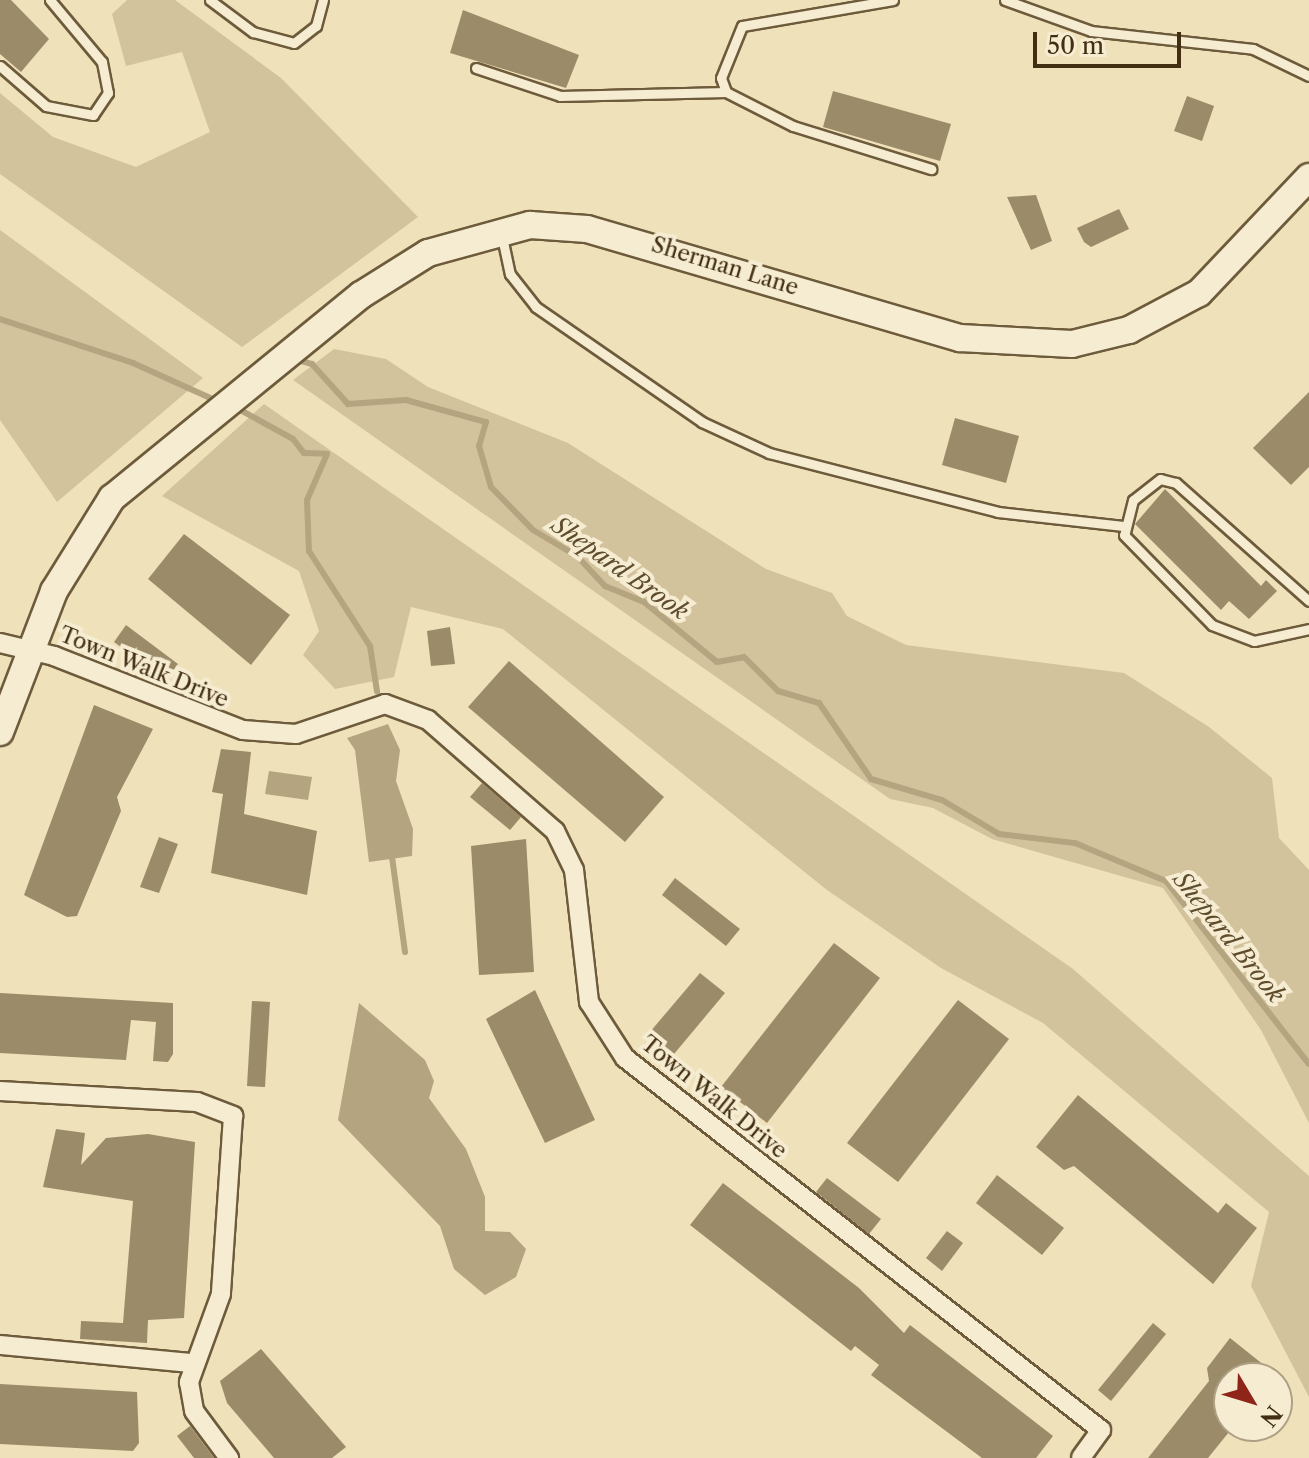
<!DOCTYPE html>
<html>
<head>
<meta charset="utf-8">
<style>
  body { margin:0 }
  #map { position:relative; width:1309px; height:1458px; overflow:hidden; background:#efe1b9; font-family:"Libre Caslon Text",serif }
  div>[style] { position:absolute }
  [style*='--x'] { left:calc(var(--x)*1px); top:calc(var(--y)*1px); width:calc(var(--w)*1px); rotate:calc(var(--a)*1deg) }
  .green>* { inset:0; background:#d2c39c }
  .water>* { inset:0; background:#b4a480 }
  .stream>* { height:6px; margin:-3px; padding:0 3px; transform-origin:3px; border-radius:3px; background:#b4a480 }
  .building>* { inset:0; background:#9c8b68 }
  .roads { filter:drop-shadow(2px 0 #6d5b3b) drop-shadow(-2px 0 #6d5b3b) drop-shadow(0 2px #6d5b3b) drop-shadow(0 -2px #6d5b3b) }
  .lane>* { height:9px; margin:-4.5px; padding:0 4.5px; transform-origin:4.5px; border-radius:4.5px; background:#f5ecd2 }
  .street>* { height:18px; margin:-9px; padding:0 9px; transform-origin:9px; border-radius:9px; background:#f5ecd2 }
  .secondary>* { height:26px; margin:-13px; padding:0 13px; transform-origin:13px; border-radius:13px; background:#f5ecd2 }
  span { translate:-50% -50%; white-space:nowrap; text-align:center; line-height:1.15; -webkit-text-stroke:8px #f5ecd2; paint-order:stroke }
  .street-label { font-size:22px; color:#422e11 }
  .water-label { font-size:24px; color:#5e4c2d; font-style:italic }
  .north { position:absolute; left:1213px; top:1362px; width:80px; height:80px; box-sizing:border-box; background:#f5ecd2; border:2px solid #ada085; border-radius:50%; rotate:128deg; font-size:22px; font-weight:700; line-height:32px; text-align:center; color:#422e11 }
  .north::after { content:''; display:block; margin:auto; width:28px; height:36px; background:#8f2418; clip-path:polygon(50% 0,100% 100%,50% 72%,0 100%) }
  .scale { position:absolute; left:1033px; top:32px; width:148px; height:36px; box-sizing:border-box; border:4px solid #422e11; border-top:0; padding-left:10px; font-size:24px; line-height:28px; white-space:nowrap; color:#422e11; -webkit-text-stroke:6px #f5ecd2; paint-order:stroke }
</style>
</head>
<body>
<div id="map">
  <div class="green">
    <i style="clip-path:polygon(127px 0,175px 0,281px 78px,418px 217px,242px 347px,0 174px,0 93px,53px 137px,136px 167px,210px 132px,182px 52px,126px 66px,112px 14px)"></i>
    <i style="clip-path:polygon(0 230px,203px 378px,57px 502px,0 420px)"></i>
    <i style="clip-path:polygon(334px 349px,386px 359px,428px 387px,568px 443px,766px 569px,832px 593px,847px 616px,906px 645px,1124px 673px,1209px 727px,1272px 778px,1279px 838px,1309px 870px,1309px 1123px,1261px 1030px,1163px 888px,992px 839px,933px 808px,890px 799px,293px 380px)"></i>
    <i style="clip-path:polygon(264px 404px,1073px 969px,1309px 1176px,1309px 1397px,1251px 1286px,1269px 1212px,1043px 1023px,941px 968px,827px 890px,503px 629px,411px 607px,394px 677px,335px 689px,303px 655px,319px 631px,299px 571px,162px 496px)"></i>
  </div>
  <div class="water">
    <i style="clip-path:polygon(388px 724px,400px 750px,396px 781px,413px 829px,412px 856px,369px 862px,355px 750px,347px 738px)"></i>
    <i style="clip-path:polygon(269px 771px,312px 777px,308px 800px,265px 794px)"></i>
    <i style="clip-path:polygon(359px 1003px,425px 1060px,434px 1081px,429px 1098px,466px 1149px,485px 1197px,485px 1231px,510px 1232px,526px 1249px,516px 1277px,485px 1295px,454px 1269px,440px 1226px,338px 1120px)"></i>
  </div>
  <div class="stream">
    <i style="--x:0;--y:319;--w:140;--a:18.3"></i>
    <i style="--x:133;--y:363;--w:94;--a:24.4"></i>
    <i style="--x:294;--y:359;--w:19;--a:16"></i>
    <i style="--x:312;--y:364;--w:54;--a:48"></i>
    <i style="--x:348;--y:404;--w:58;--a:-3.9"></i>
    <i style="--x:406;--y:400;--w:83;--a:15.4"></i>
    <i style="--x:486;--y:422;--w:25;--a:106"></i>
    <i style="--x:479;--y:446;--w:43;--a:73.7"></i>
    <i style="--x:491;--y:487;--w:60;--a:45.7"></i>
    <i style="--x:533;--y:530;--w:51;--a:30.6"></i>
    <i style="--x:577;--y:556;--w:41;--a:47"></i>
    <i style="--x:605;--y:586;--w:42;--a:22.3"></i>
    <i style="--x:644;--y:602;--w:94;--a:39.4"></i>
    <i style="--x:717;--y:662;--w:27;--a:-10"></i>
    <i style="--x:744;--y:657;--w:48;--a:45"></i>
    <i style="--x:778;--y:691;--w:43;--a:16.3"></i>
    <i style="--x:819;--y:703;--w:92;--a:55.6"></i>
    <i style="--x:871;--y:779;--w:74;--a:16.5"></i>
    <i style="--x:942;--y:800;--w:66;--a:30.8"></i>
    <i style="--x:999;--y:834;--w:77;--a:6.8"></i>
    <i style="--x:1075;--y:843;--w:99;--a:22.7"></i>
    <i style="--x:1166;--y:881;--w:232;--a:52"></i>
    <i style="--x:235;--y:407;--w:66;--a:28.9"></i>
    <i style="--x:293;--y:439;--w:18;--a:52"></i>
    <i style="--x:304;--y:453;--w:23;--a:2"></i>
    <i style="--x:327;--y:454;--w:50;--a:113.5"></i>
    <i style="--x:307;--y:500;--w:51;--a:87.8"></i>
    <i style="--x:309;--y:551;--w:113;--a:57.3"></i>
    <i style="--x:370;--y:646;--w:46;--a:81.2"></i>
    <i style="--x:392;--y:857;--w:96;--a:82.2"></i>
  </div>
  <div class="building">
    <i style="clip-path:polygon(0 0,11px 0,49px 39px,21px 72px,0 54px)"></i>
    <i style="clip-path:polygon(463px 10px,579px 55px,566px 88px,450px 53px)"></i>
    <i style="clip-path:polygon(833px 91px,951px 124px,940px 161px,823px 127px)"></i>
    <i style="clip-path:polygon(1187px 96px,1214px 106px,1202px 141px,1174px 131px)"></i>
    <i style="clip-path:polygon(1036px 195px,1052px 241px,1031px 250px,1007px 197px)"></i>
    <i style="clip-path:polygon(1119px 209px,1129px 229px,1091px 247px,1084px 242px,1077px 228px)"></i>
    <i style="clip-path:polygon(1309px 392px,1309px 467px,1291px 485px,1253px 448px)"></i>
    <i style="clip-path:polygon(955px 418px,1019px 436px,1006px 483px,942px 465px)"></i>
    <i style="clip-path:polygon(1165px 489px,1261px 586px,1266px 580px,1277px 591px,1249px 619px,1229px 601px,1221px 610px,1135px 524px)"></i>
    <i style="clip-path:polygon(184px 534px,290px 615px,251px 665px,148px 579px)"></i>
    <i style="clip-path:polygon(126px 625px,178px 664px,166px 680px,114px 642px)"></i>
    <i style="clip-path:polygon(450px 627px,455px 664px,431px 666px,427px 631px)"></i>
    <i style="clip-path:polygon(509px 661px,664px 797px,625px 842px,468px 707px)"></i>
    <i style="clip-path:polygon(94px 705px,153px 729px,117px 797px,121px 811px,77px 916px,67px 917px,24px 895px)"></i>
    <i style="clip-path:polygon(221px 749px,251px 752px,244px 814px,317px 831px,307px 895px,211px 873px,223px 794px,212px 792px)"></i>
    <i style="clip-path:polygon(482px 783px,521px 817px,510px 830px,470px 797px)"></i>
    <i style="clip-path:polygon(159px 837px,178px 844px,159px 893px,140px 887px)"></i>
    <i style="clip-path:polygon(526px 839px,534px 972px,479px 975px,471px 846px)"></i>
    <i style="clip-path:polygon(675px 878px,740px 929px,726px 946px,662px 895px)"></i>
    <i style="clip-path:polygon(834px 943px,880px 978px,767px 1123px,721px 1087px)"></i>
    <i style="clip-path:polygon(700px 973px,725px 993px,669px 1060px,644px 1039px)"></i>
    <i style="clip-path:polygon(535px 990px,595px 1120px,545px 1143px,486px 1019px)"></i>
    <i style="clip-path:polygon(0 993px,173px 1003px,173px 1054px,168px 1062px,153px 1061px,156px 1022px,131px 1020px,126px 1060px,0 1053px)"></i>
    <i style="clip-path:polygon(958px 1000px,1009px 1039px,898px 1182px,847px 1143px)"></i>
    <i style="clip-path:polygon(252px 1001px,270px 1002px,265px 1087px,247px 1086px)"></i>
    <i style="clip-path:polygon(1078px 1095px,1218px 1213px,1226px 1203px,1257px 1228px,1213px 1284px,1074px 1166px,1064px 1170px,1036px 1147px)"></i>
    <i style="clip-path:polygon(56px 1129px,85px 1133px,81px 1165px,106px 1138px,148px 1134px,195px 1142px,184px 1318px,148px 1320px,147px 1343px,80px 1339px,81px 1321px,123px 1323px,133px 1201px,43px 1187px)"></i>
    <i style="clip-path:polygon(997px 1175px,1064px 1228px,1042px 1255px,976px 1203px)"></i>
    <i style="clip-path:polygon(827px 1178px,881px 1219px,869px 1234px,816px 1192px)"></i>
    <i style="clip-path:polygon(723px 1183px,859px 1288px,904px 1333px,910px 1325px,1053px 1436px,1036px 1458px,982px 1458px,871px 1375px,879px 1365px,855px 1346px,851px 1351px,690px 1225px)"></i>
    <i style="clip-path:polygon(947px 1231px,963px 1243px,942px 1271px,926px 1258px)"></i>
    <i style="clip-path:polygon(1153px 1323px,1166px 1334px,1111px 1401px,1098px 1390px)"></i>
    <i style="clip-path:polygon(1230px 1338px,1280px 1378px,1229px 1378px,1229px 1432px,1208px 1458px,1148px 1458px,1209px 1381px,1207px 1368px)"></i>
    <i style="clip-path:polygon(261px 1349px,346px 1447px,332px 1458px,274px 1458px,227px 1403px,220px 1381px)"></i>
    <i style="clip-path:polygon(0 1384px,137px 1392px,139px 1443px,133px 1451px,0 1444px)"></i>
    <i style="clip-path:polygon(190px 1426px,214px 1458px,194px 1458px,177px 1436px)"></i>
  </div>
  <div class="roads">
    <div class="lane">
      <i style="--x:210;--y:0;--w:54;--a:36.7"></i>
      <i style="--x:253;--y:32;--w:42;--a:15"></i>
      <i style="--x:294;--y:43;--w:28;--a:-38"></i>
      <i style="--x:316;--y:26;--w:27;--a:-75"></i>
      <i style="--x:893;--y:0;--w:153;--a:170.2"></i>
      <i style="--x:742;--y:26;--w:56;--a:112"></i>
      <i style="--x:721;--y:78;--w:15;--a:70"></i>
      <i style="--x:726;--y:92;--w:75;--a:26.9"></i>
      <i style="--x:793;--y:126;--w:145;--a:17.3"></i>
      <i style="--x:1005;--y:0;--w:91;--a:19.8"></i>
      <i style="--x:1091;--y:31;--w:163;--a:6.3"></i>
      <i style="--x:1253;--y:49;--w:62;--a:25.7"></i>
      <i style="--x:0;--y:66;--w:61;--a:41"></i>
      <i style="--x:46;--y:106;--w:48;--a:10.8"></i>
      <i style="--x:93;--y:115;--w:27;--a:-56"></i>
      <i style="--x:108;--y:93;--w:32;--a:-101"></i>
      <i style="--x:102;--y:62;--w:81;--a:-130"></i>
      <i style="--x:476;--y:68;--w:89;--a:18.4"></i>
      <i style="--x:560;--y:96;--w:166;--a:-1.4"></i>
      <i style="--x:502;--y:237;--w:38;--a:78"></i>
      <i style="--x:510;--y:274;--w:42;--a:51.8"></i>
      <i style="--x:536;--y:307;--w:202;--a:34.7"></i>
      <i style="--x:702;--y:422;--w:74;--a:24.8"></i>
      <i style="--x:769;--y:453;--w:236;--a:14.4"></i>
      <i style="--x:998;--y:512;--w:126;--a:6.4"></i>
      <i style="--x:1309;--y:601;--w:178;--a:-138.4"></i>
      <i style="--x:1176;--y:483;--w:16;--a:-166"></i>
      <i style="--x:1160;--y:479;--w:34;--a:142"></i>
      <i style="--x:1133;--y:500;--w:36;--a:104"></i>
      <i style="--x:1124;--y:535;--w:126;--a:45.6"></i>
      <i style="--x:1212;--y:625;--w:45;--a:20.9"></i>
      <i style="--x:1254;--y:641;--w:56;--a:-12.3"></i>
    </div>
    <div class="street">
      <i style="--x:0;--y:643;--w:56;--a:13.5"></i>
      <i style="--x:54;--y:656;--w:203;--a:21.4"></i>
      <i style="--x:243;--y:730;--w:53;--a:4.3"></i>
      <i style="--x:296;--y:734;--w:94;--a:-18.6"></i>
      <i style="--x:385;--y:704;--w:46;--a:20.4"></i>
      <i style="--x:428;--y:720;--w:169;--a:41.2"></i>
      <i style="--x:555;--y:831;--w:43;--a:64"></i>
      <i style="--x:574;--y:870;--w:133;--a:83.5"></i>
      <i style="--x:589;--y:1002;--w:67;--a:57.3"></i>
      <i style="--x:625;--y:1058;--w:604;--a:38.01"></i>
      <i style="--x:1101;--y:1430;--w:34;--a:126"></i>
      <i style="--x:0;--y:1091;--w:197;--a:3.2"></i>
      <i style="--x:197;--y:1102;--w:39;--a:21"></i>
      <i style="--x:233;--y:1116;--w:178;--a:93.9"></i>
      <i style="--x:221;--y:1294;--w:94;--a:110"></i>
      <i style="--x:189;--y:1382;--w:29;--a:80"></i>
      <i style="--x:194;--y:1411;--w:59;--a:53.3"></i>
      <i style="--x:0;--y:1345;--w:193;--a:5.4"></i>
    </div>
    <div class="secondary">
      <i style="--x:0;--y:732;--w:151;--a:-69"></i>
      <i style="--x:54;--y:591;--w:110;--a:-58.1"></i>
      <i style="--x:112;--y:498;--w:321;--a:-39.2"></i>
      <i style="--x:361;--y:295;--w:79;--a:-32.1"></i>
      <i style="--x:428;--y:253;--w:106;--a:-15.4"></i>
      <i style="--x:530;--y:225;--w:57;--a:4"></i>
      <i style="--x:587;--y:229;--w:389;--a:16.3"></i>
      <i style="--x:960;--y:338;--w:112;--a:3.1"></i>
      <i style="--x:1072;--y:344;--w:59;--a:-13.8"></i>
      <i style="--x:1129;--y:330;--w:79;--a:-27.9"></i>
      <i style="--x:1199;--y:293;--w:160;--a:-46.5"></i>
    </div>
  </div>
  <div class="street-label">
    <span style="left:725px;top:266px;rotate:17deg">Sherman Lane</span>
    <span style="left:144px;top:667px;rotate:22deg">Town Walk Drive</span>
    <span style="left:714px;top:1097px;rotate:39deg">Town Walk Drive</span>
  </div>
  <div class="water-label">
    <span style="left:620px;top:568px;rotate:35deg">Shepard Brook</span>
    <span style="left:1229px;top:937px;rotate:51deg">Shepard Brook</span>
  </div>
  <div class="north">N</div>
  <div class="scale">50 m</div>
</div>
</body>
</html>
